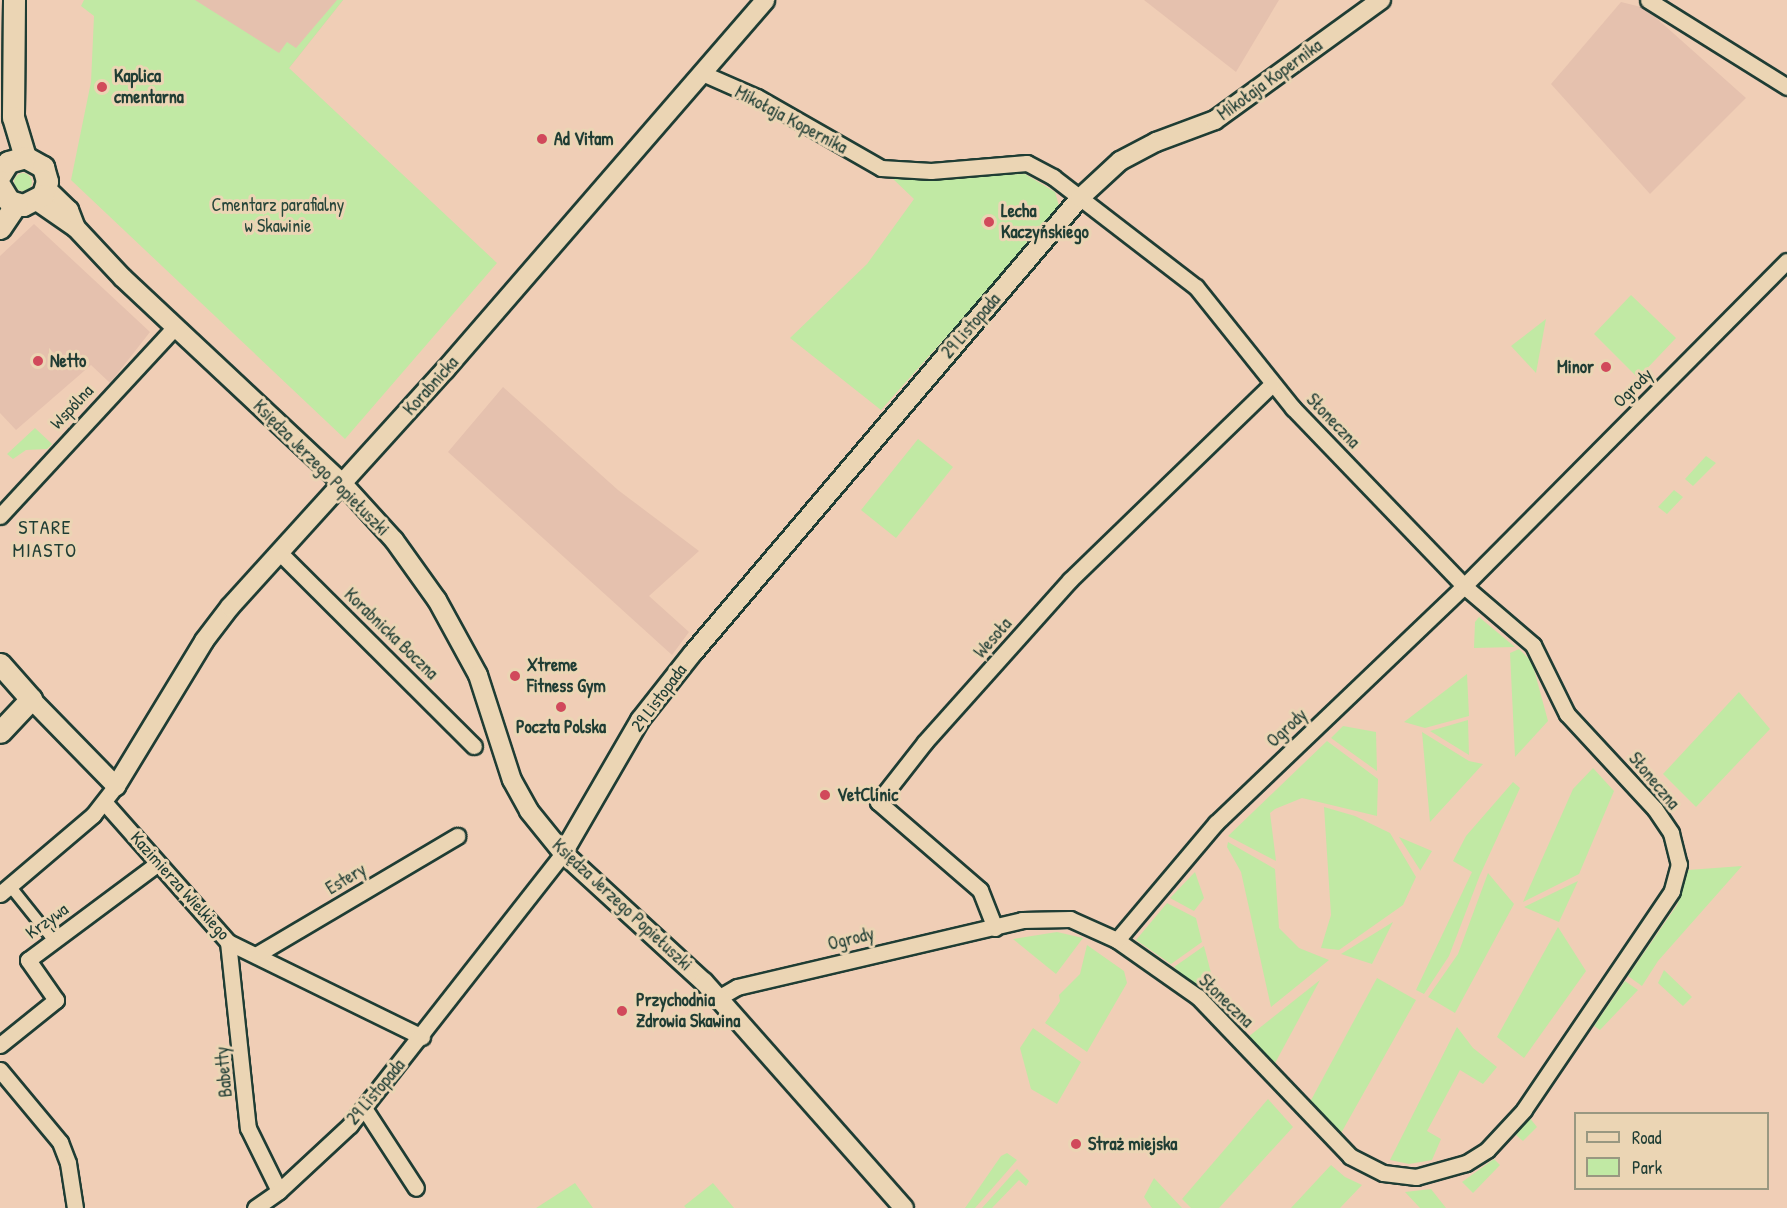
<!DOCTYPE html>
<html>
<head>
<meta charset="utf-8">
<style>
  body { margin:0 }
  #map { position:relative; width:1787px; height:1208px; overflow:hidden; background:#f0ceb6; font-family:"Patrick Hand",sans-serif }
  div>[style] { position:absolute }
  [style*='--x'] { left:calc(var(--x)*1px); top:calc(var(--y)*1px); width:calc(var(--w)*1px); rotate:calc(var(--a)*1deg) }
  .built>* { inset:0; background:#e5c1ae }
  .green>* { inset:0; background:#c1e9a4 }
  .round { border-radius:50% }
  .roads { filter:drop-shadow(2px 0 #1f3d34) drop-shadow(-2px 0 #1f3d34) drop-shadow(0 2px #1f3d34) drop-shadow(0 -2px #1f3d34) }
  .pedestrian>* { height:10px; margin:-5px; padding:0 5px; transform-origin:5px; border-radius:5px; background:#ebd5b4 }
  .minor>* { height:15px; margin:-7.5px; padding:0 7.5px; transform-origin:7.5px; border-radius:7.5px; background:#ebd5b4 }
  .tertiary>* { height:18px; margin:-9px; padding:0 9px; transform-origin:9px; border-radius:9px; background:#ebd5b4 }
  .secondary>* { height:21px; margin:-10.5px; padding:0 10.5px; transform-origin:10.5px; border-radius:10.5px; background:#ebd5b4 }
  .dots>* { width:16px; height:16px; translate:-50% -50%; box-sizing:border-box; border:3px solid #ebd5b4; border-radius:50% }
  span { translate:-50% -50%; white-space:nowrap; text-align:center; line-height:1.15; -webkit-text-stroke:6px #ebd5b4; paint-order:stroke }
  .poi-label { font-size:18px; color:#1f3d34; font-weight:700 }
  .left { translate:0 -50%; text-align:left }
  .right { translate:-100% -50%; text-align:right }
  .street-label { font-size:18px; color:#1f3d34 }
  .park-label { font-size:18px; color:#27463a }
  .neighbourhood-label { font-size:20px; color:#1f3d34; letter-spacing:1.5px }
  .legend { position:absolute; left:1574px; top:1112px; width:195px; height:78px; box-sizing:border-box; background:#ebd5b4; border:2px solid #999881; margin:0; padding:8px 10px; list-style:none; font-size:18px; color:#1f3d34 }
  .legend li { display:flex; align-items:center; gap:12px; height:30px }
  .legend b { width:30px; border:2px solid #999881 }
</style>
</head>
<body>
<div id="map">
  <div class="built">
    <i style="clip-path:polygon(183px 0,343px 0,289px 68px)"></i>
    <i style="clip-path:polygon(1144px 0,1279px 0,1236px 72px)"></i>
    <i style="clip-path:polygon(1621px 2px,1645px 8px,1746px 98px,1650px 194px,1551px 84px)"></i>
    <i style="clip-path:polygon(34px 224px,150px 332px,110px 383px,91px 365px,16px 430px,0 413px,0 256px)"></i>
    <i style="clip-path:polygon(503px 387px,618px 490px,699px 551px,649px 596px,689px 632px,672px 655px,448px 452px)"></i>
  </div>
  <div class="green">
    <i style="clip-path:polygon(84px 0,195px 0,279px 53px,287px 42px,296px 48px,337px 0,343px 0,289px 68px,497px 263px,345px 439px,71px 180px,91px 82px,94px 16px,81px 6px)"></i>
    <i class="round" style="left:14px;top:173px;width:18px;height:18px"></i>
    <i style="clip-path:polygon(1025px 174px,1055px 192px,1060px 209px,881px 410px,790px 338px,867px 264px,914px 199px,892px 178px)"></i>
    <i style="clip-path:polygon(1631px 295px,1676px 338px,1638px 378px,1594px 334px)"></i>
    <i style="clip-path:polygon(1546px 319px,1536px 373px,1511px 346px)"></i>
    <i style="clip-path:polygon(35px 428px,52px 444px,47px 449px,26px 450px,13px 459px,7px 454px)"></i>
    <i style="clip-path:polygon(918px 439px,953px 467px,896px 538px,861px 510px)"></i>
    <i style="clip-path:polygon(1706px 456px,1716px 463px,1693px 486px,1685px 479px)"></i>
    <i style="clip-path:polygon(1674px 490px,1683px 497px,1667px 514px,1658px 507px)"></i>
    <i style="clip-path:polygon(1479px 617px,1515px 647px,1474px 648px,1475px 622px)"></i>
    <i style="clip-path:polygon(1519px 649px,1532px 662px,1548px 721px,1515px 757px,1510px 653px)"></i>
    <i style="clip-path:polygon(1467px 674px,1469px 716px,1425px 728px,1404px 722px)"></i>
    <i style="clip-path:polygon(1739px 692px,1770px 729px,1696px 807px,1663px 774px)"></i>
    <i style="clip-path:polygon(1468px 720px,1469px 755px,1430px 731px)"></i>
    <i style="clip-path:polygon(1343px 726px,1376px 732px,1377px 771px,1331px 738px)"></i>
    <i style="clip-path:polygon(1422px 732px,1469px 761px,1483px 764px,1430px 822px)"></i>
    <i style="clip-path:polygon(1327px 741px,1378px 779px,1377px 816px,1302px 798px,1275px 809px,1270px 813px,1276px 861px,1228px 836px)"></i>
    <i style="clip-path:polygon(1593px 768px,1614px 791px,1579px 874px,1523px 902px,1573px 789px)"></i>
    <i style="clip-path:polygon(1513px 782px,1520px 788px,1480px 875px,1449px 956px,1424px 994px,1416px 990px,1472px 872px,1453px 861px,1466px 836px)"></i>
    <i style="clip-path:polygon(1324px 807px,1355px 816px,1390px 833px,1416px 877px,1403px 905px,1339px 950px,1321px 948px,1331px 915px)"></i>
    <i style="clip-path:polygon(1399px 837px,1432px 851px,1420px 871px,1420px 870px)"></i>
    <i style="clip-path:polygon(1228px 842px,1275px 869px,1279px 928px,1299px 948px,1329px 960px,1271px 1007px,1241px 872px,1227px 847px)"></i>
    <i style="clip-path:polygon(1742px 866px,1658px 961px,1642px 986px,1628px 976px,1677px 905px,1688px 870px)"></i>
    <i style="clip-path:polygon(1195px 872px,1204px 898px,1194px 911px,1170px 898px)"></i>
    <i style="clip-path:polygon(1488px 873px,1514px 904px,1455px 1013px,1428px 997px,1458px 954px)"></i>
    <i style="clip-path:polygon(1578px 881px,1559px 922px,1524px 907px)"></i>
    <i style="clip-path:polygon(1167px 903px,1196px 918px,1202px 942px,1171px 964px,1136px 940px)"></i>
    <i style="clip-path:polygon(1393px 922px,1372px 964px,1341px 954px)"></i>
    <i style="clip-path:polygon(1558px 927px,1586px 971px,1524px 1058px,1497px 1037px)"></i>
    <i style="clip-path:polygon(1057px 932px,1083px 938px,1056px 974px,1013px 939px)"></i>
    <i style="clip-path:polygon(1087px 945px,1124px 971px,1127px 983px,1087px 1052px,1045px 1023px,1060px 1001px,1059px 995px,1080px 974px)"></i>
    <i style="clip-path:polygon(1204px 946px,1218px 1000px,1213px 1002px,1174px 967px)"></i>
    <i style="clip-path:polygon(1664px 970px,1692px 997px,1683px 1006px,1658px 983px)"></i>
    <i style="clip-path:polygon(1377px 978px,1416px 1000px,1340px 1135px,1310px 1102px)"></i>
    <i style="clip-path:polygon(1320px 980px,1274px 1065px,1248px 1037px)"></i>
    <i style="clip-path:polygon(1625px 981px,1638px 990px,1600px 1030px,1594px 1026px)"></i>
    <i style="clip-path:polygon(1457px 1027px,1473px 1048px,1497px 1067px,1483px 1084px,1460px 1070px,1427px 1131px,1441px 1139px,1432px 1160px,1409px 1164px,1390px 1160px)"></i>
    <i style="clip-path:polygon(1033px 1028px,1081px 1062px,1057px 1104px,1031px 1089px,1020px 1048px)"></i>
    <i style="clip-path:polygon(1268px 1099px,1293px 1127px,1219px 1208px,1191px 1208px,1182px 1199px)"></i>
    <i style="clip-path:polygon(1529px 1117px,1537px 1127px,1523px 1141px,1516px 1135px)"></i>
    <i style="clip-path:polygon(1007px 1153px,1017px 1160px,975px 1208px,965px 1208px,1001px 1156px)"></i>
    <i style="clip-path:polygon(1494px 1159px,1500px 1165px,1473px 1193px,1462px 1182px)"></i>
    <i style="clip-path:polygon(1331px 1165px,1345px 1177px,1362px 1185px,1340px 1208px,1291px 1208px)"></i>
    <i style="clip-path:polygon(1017px 1169px,1029px 1181px,1026px 1186px,1019px 1180px,992px 1208px,982px 1208px)"></i>
    <i style="clip-path:polygon(1154px 1178px,1182px 1208px,1152px 1208px,1144px 1197px)"></i>
    <i style="clip-path:polygon(575px 1183px,593px 1208px,536px 1208px)"></i>
    <i style="clip-path:polygon(713px 1183px,734px 1208px,686px 1208px,684px 1206px)"></i>
    <i style="clip-path:polygon(1431px 1189px,1446px 1208px,1420px 1208px,1405px 1192px)"></i>
  </div>
  <div class="roads">
    <div class="pedestrian">
      <i style="--x:10;--y:886;--w:70;--a:51.3"></i>
    </div>
    <div class="minor">
      <i style="--x:1648;--y:0;--w:164;--a:32"></i>
      <i style="--x:702;--y:73;--w:60;--a:23.6"></i>
      <i style="--x:757;--y:97;--w:143;--a:29.8"></i>
      <i style="--x:881;--y:168;--w:50;--a:3.4"></i>
      <i style="--x:931;--y:171;--w:96;--a:-4.8"></i>
      <i style="--x:1027;--y:163;--w:30;--a:28"></i>
      <i style="--x:1053;--y:177;--w:180;--a:37.6"></i>
      <i style="--x:1196;--y:287;--w:155;--a:51.3"></i>
      <i style="--x:1293;--y:408;--w:247;--a:46.1"></i>
      <i style="--x:1464;--y:586;--w:91;--a:40.5"></i>
      <i style="--x:1533;--y:645;--w:77;--a:63.8"></i>
      <i style="--x:1567;--y:714;--w:129;--a:47.2"></i>
      <i style="--x:1655;--y:809;--w:29;--a:56"></i>
      <i style="--x:1671;--y:833;--w:32;--a:76"></i>
      <i style="--x:1679;--y:864;--w:28;--a:105"></i>
      <i style="--x:1672;--y:891;--w:264;--a:124.1"></i>
      <i style="--x:1524;--y:1110;--w:54;--a:132.8"></i>
      <i style="--x:1487;--y:1150;--w:25;--a:148"></i>
      <i style="--x:1466;--y:1163;--w:52;--a:164.4"></i>
      <i style="--x:1416;--y:1177;--w:33;--a:-173"></i>
      <i style="--x:1383;--y:1173;--w:37;--a:-153"></i>
      <i style="--x:1350;--y:1156;--w:220;--a:-133.7"></i>
      <i style="--x:1198;--y:997;--w:99;--a:-144.9"></i>
      <i style="--x:0;--y:516;--w:258;--a:-47.2"></i>
      <i style="--x:279;--y:552;--w:275;--a:44.9"></i>
      <i style="--x:105;--y:803;--w:186;--a:48.5"></i>
      <i style="--x:228;--y:942;--w:216;--a:26.1"></i>
      <i style="--x:0;--y:894;--w:122;--a:-40.3"></i>
      <i style="--x:93;--y:815;--w:37;--a:-52"></i>
      <i style="--x:995;--y:928;--w:41;--a:-111.5"></i>
      <i style="--x:980;--y:890;--w:135;--a:-139.2"></i>
      <i style="--x:878;--y:802;--w:76;--a:-51.9"></i>
      <i style="--x:925;--y:742;--w:217;--a:-48.2"></i>
      <i style="--x:1070;--y:580;--w:281;--a:-44.1"></i>
      <i style="--x:228;--y:942;--w:187;--a:83.9"></i>
      <i style="--x:248;--y:1128;--w:70;--a:63.8"></i>
      <i style="--x:256;--y:955;--w:234;--a:-30.6"></i>
      <i style="--x:718;--y:998;--w:22;--a:-30"></i>
      <i style="--x:737;--y:987;--w:293;--a:-13.2"></i>
      <i style="--x:1022;--y:920;--w:48;--a:-1.2"></i>
      <i style="--x:1070;--y:919;--w:51;--a:24.1"></i>
      <i style="--x:1117;--y:940;--w:153;--a:-49.8"></i>
      <i style="--x:1216;--y:823;--w:343;--a:-43.7"></i>
      <i style="--x:1464;--y:586;--w:458;--a:-45.2"></i>
      <i style="--x:0;--y:1045;--w:72;--a:-38.8"></i>
      <i style="--x:56;--y:1000;--w:49;--a:-125"></i>
      <i style="--x:28;--y:960;--w:162;--a:-36.7"></i>
      <i style="--x:0;--y:1070;--w:94;--a:50.2"></i>
      <i style="--x:60;--y:1142;--w:22;--a:69"></i>
      <i style="--x:68;--y:1163;--w:46;--a:81.2"></i>
      <i style="--x:364;--y:1108;--w:95;--a:57"></i>
      <i style="--x:255;--y:1208;--w:29;--a:-35"></i>
      <i style="--x:279;--y:1191;--w:97;--a:-42.9"></i>
      <i style="--x:350;--y:1125;--w:345;--a:-51.9"></i>
    </div>
    <div class="tertiary">
      <i style="--x:46;--y:188;--w:32;--a:44"></i>
      <i style="--x:69;--y:210;--w:19;--a:69"></i>
      <i style="--x:37;--y:201;--w:47;--a:34.7"></i>
      <i style="--x:76;--y:228;--w:69;--a:46.8"></i>
      <i style="--x:123;--y:278;--w:301;--a:43.1"></i>
      <i style="--x:343;--y:484;--w:76;--a:47.7"></i>
      <i style="--x:394;--y:540;--w:74;--a:54.4"></i>
      <i style="--x:437;--y:600;--w:85;--a:61.3"></i>
      <i style="--x:478;--y:675;--w:110;--a:72.1"></i>
      <i style="--x:512;--y:780;--w:35;--a:61"></i>
      <i style="--x:529;--y:811;--w:54;--a:51"></i>
      <i style="--x:563;--y:853;--w:191;--a:42.5"></i>
      <i style="--x:704;--y:982;--w:302;--a:48.5"></i>
      <i style="--x:31;--y:699;--w:122;--a:45.7"></i>
      <i style="--x:116;--y:786;--w:170;--a:-58.7"></i>
      <i style="--x:204;--y:641;--w:43;--a:-52.6"></i>
      <i style="--x:230;--y:607;--w:320;--a:-47.8"></i>
      <i style="--x:445;--y:370;--w:489;--a:-49.1"></i>
      <i style="--x:563;--y:853;--w:154;--a:-59.9"></i>
      <i style="--x:640;--y:720;--w:85;--a:-51.7"></i>
      <i style="--x:693;--y:653;--w:597;--a:-49.62"></i>
      <i style="--x:1080;--y:198;--w:54;--a:-42.8"></i>
      <i style="--x:1120;--y:161;--w:41;--a:-27.8"></i>
      <i style="--x:1156;--y:142;--w:63;--a:-20.4"></i>
      <i style="--x:1215;--y:120;--w:205;--a:-35.9"></i>
    </div>
    <div class="secondary">
      <i style="--x:14;--y:0;--w:117;--a:90.5"></i>
      <i style="--x:13;--y:117;--w:42;--a:73.3"></i>
      <i style="--x:0;--y:175;--w:15;--a:-58"></i>
      <i style="--x:8;--y:162;--w:18;--a:-16"></i>
      <i style="--x:25;--y:157;--w:21;--a:29"></i>
      <i style="--x:43;--y:167;--w:15;--a:74"></i>
      <i style="--x:47;--y:181;--w:15;--a:106"></i>
      <i style="--x:43;--y:195;--w:22;--a:153"></i>
      <i style="--x:23;--y:205;--w:15;--a:-164"></i>
      <i style="--x:9;--y:201;--w:17;--a:-121"></i>
      <i style="--x:0;--y:228;--w:29;--a:-56"></i>
      <i style="--x:0;--y:664;--w:47;--a:48.5"></i>
      <i style="--x:31;--y:699;--w:45;--a:133.2"></i>
    </div>
  </div>
  <div class="dots">
    <i style="left:102px;top:87px;background:#d1495b"></i>
    <i style="left:542px;top:139px;background:#d1495b"></i>
    <i style="left:989px;top:222px;background:#d1495b"></i>
    <i style="left:38px;top:361px;background:#d1495b"></i>
    <i style="left:1606px;top:367px;background:#d1495b"></i>
    <i style="left:515px;top:676px;background:#d1495b"></i>
    <i style="left:561px;top:707px;background:#d1495b"></i>
    <i style="left:825px;top:795px;background:#d1495b"></i>
    <i style="left:622px;top:1011px;background:#d1495b"></i>
    <i style="left:1076px;top:1144px;background:#d1495b"></i>
  </div>
  <div class="poi-label">
    <span class="left" style="left:114px;top:87px">Kaplica<br>cmentarna</span>
    <span class="left" style="left:554px;top:139px">Ad Vitam</span>
    <span class="left" style="left:1001px;top:222px">Lecha<br>Kaczyńskiego</span>
    <span class="left" style="left:50px;top:361px">Netto</span>
    <span class="right" style="left:1594px;top:367px">Minor</span>
    <span class="left" style="left:527px;top:676px">Xtreme<br>Fitness Gym</span>
    <span style="left:561px;top:727px">Poczta Polska</span>
    <span class="left" style="left:837px;top:795px">VetClinic</span>
    <span class="left" style="left:636px;top:1011px">Przychodnia<br>Zdrowia Skawina</span>
    <span class="left" style="left:1088px;top:1144px">Straż miejska</span>
  </div>
  <div class="street-label">
    <span style="left:1270px;top:80px;rotate:-36deg">Mikołaja Kopernika</span>
    <span style="left:791px;top:120px;rotate:28deg">Mikołaja Kopernika</span>
    <span style="left:971px;top:326px;rotate:-49deg">29 Listopada</span>
    <span style="left:431px;top:386px;rotate:-48deg">Korabnicka</span>
    <span style="left:1633px;top:388px;rotate:-45deg">Ogrody</span>
    <span style="left:72px;top:407px;rotate:-47deg">Wspólna</span>
    <span style="left:1333px;top:421px;rotate:46deg">Słoneczna</span>
    <span style="left:321px;top:468px;rotate:45deg">Księdza Jerzego Popiełuszki</span>
    <span style="left:391px;top:634px;rotate:44deg">Korabnicka Boczna</span>
    <span style="left:993px;top:638px;rotate:-49deg">Wesoła</span>
    <span style="left:659px;top:698px;rotate:-53deg">29 Listopada</span>
    <span style="left:1287px;top:728px;rotate:-43deg">Ogrody</span>
    <span style="left:1654px;top:781px;rotate:50deg">Słoneczna</span>
    <span style="left:346px;top:879px;rotate:-31deg">Estery</span>
    <span style="left:180px;top:886px;rotate:48deg">Kazimierza Wielkiego</span>
    <span style="left:622px;top:905px;rotate:43deg">Księdza Jerzego Popiełuszki</span>
    <span style="left:47px;top:921px;rotate:-36deg">Krzywa</span>
    <span style="left:851px;top:939px;rotate:-14deg">Ogrody</span>
    <span style="left:1226px;top:1001px;rotate:44deg">Słoneczna</span>
    <span style="left:224px;top:1072px;rotate:-95deg">Babetty</span>
    <span style="left:376px;top:1092px;rotate:-50deg">29 Listopada</span>
  </div>
  <div class="park-label">
    <span style="left:278px;top:216px">Cmentarz parafialny<br>w Skawinie</span>
  </div>
  <div class="neighbourhood-label">
    <span style="left:45px;top:538px">STARE<br>MIASTO</span>
  </div>
  <ul class="legend">
  <li><b style="height:8px;background:#ebd5b4"></b>Road</li>
  <li><b style="height:16px;background:#c1e9a4"></b>Park</li>
  </ul>
</div>
</body>
</html>
